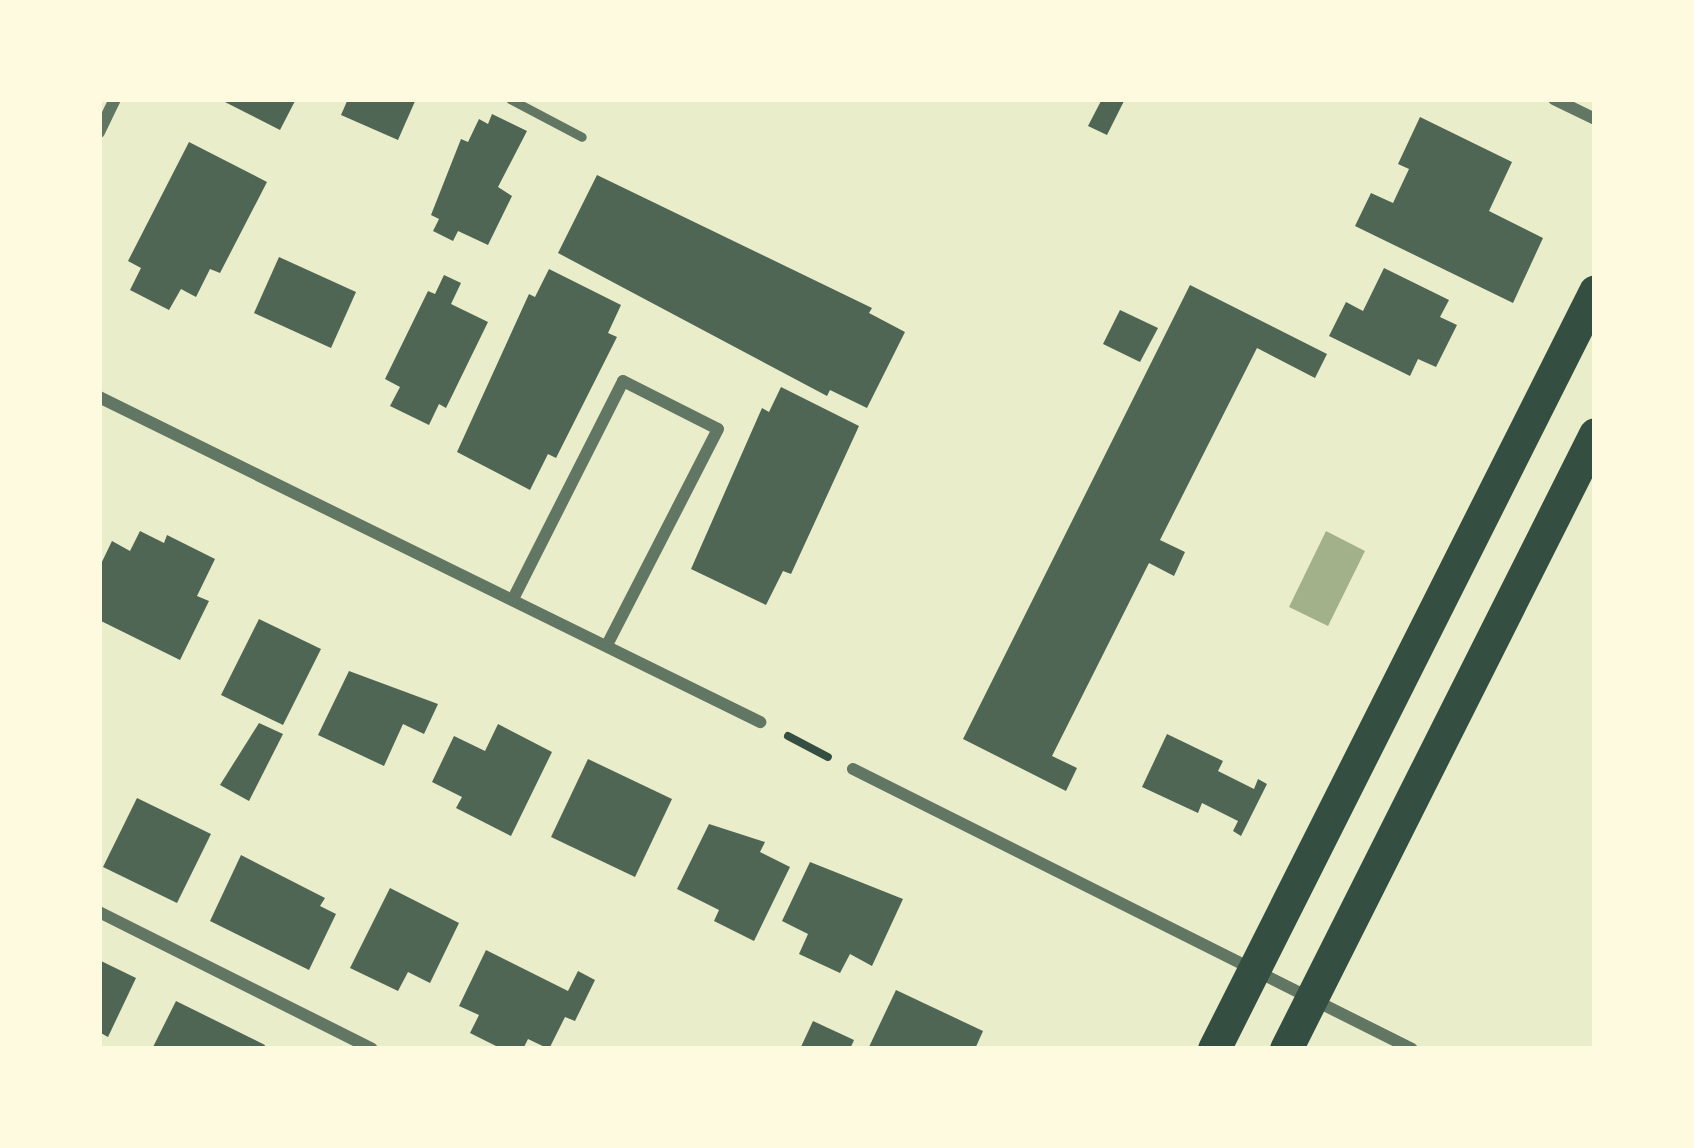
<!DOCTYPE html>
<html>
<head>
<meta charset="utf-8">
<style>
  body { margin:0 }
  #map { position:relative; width:1694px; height:1148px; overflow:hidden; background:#e9edc9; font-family:"Source Sans 3",sans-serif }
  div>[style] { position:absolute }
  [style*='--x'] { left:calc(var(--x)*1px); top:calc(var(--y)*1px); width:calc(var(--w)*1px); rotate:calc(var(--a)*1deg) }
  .water>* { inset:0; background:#a3b18a }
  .building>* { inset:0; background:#4f6655 }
  .path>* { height:8px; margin:-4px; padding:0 4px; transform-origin:4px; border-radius:4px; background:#344e41 }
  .service>* { height:9px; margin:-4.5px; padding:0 4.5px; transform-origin:4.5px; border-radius:4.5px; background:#617663 }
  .minor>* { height:12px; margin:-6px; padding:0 6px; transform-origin:6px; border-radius:6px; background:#617663 }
  .trunk>* { height:33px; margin:-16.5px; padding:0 16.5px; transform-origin:16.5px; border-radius:16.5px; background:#344e41 }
  span { translate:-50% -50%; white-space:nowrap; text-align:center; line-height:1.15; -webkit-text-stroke:9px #fefae0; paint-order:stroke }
  .frame { position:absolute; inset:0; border:102px solid #fefae0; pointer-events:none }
</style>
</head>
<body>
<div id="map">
  <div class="water">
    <i style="clip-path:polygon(1326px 531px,1365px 551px,1328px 626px,1289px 607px)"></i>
  </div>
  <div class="building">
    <i style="clip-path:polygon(219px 99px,296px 99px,280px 130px)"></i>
    <i style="clip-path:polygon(348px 99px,416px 99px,398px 140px,341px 115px)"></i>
    <i style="clip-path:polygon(1102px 99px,1125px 99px,1107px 135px,1088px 126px)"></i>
    <i style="clip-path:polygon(492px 114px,527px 131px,498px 187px,512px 196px,488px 245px,458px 231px,453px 241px,433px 231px,439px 219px,431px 215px,461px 139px,468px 142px,479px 119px,488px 124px)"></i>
    <i style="clip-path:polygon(1420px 117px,1512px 162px,1489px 211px,1543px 238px,1513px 303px,1355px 226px,1371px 193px,1393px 203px,1409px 169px,1398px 164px)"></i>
    <i style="clip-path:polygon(189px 142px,267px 182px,220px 273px,210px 269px,196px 297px,181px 289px,169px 310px,130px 290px,141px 268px,128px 261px)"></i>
    <i style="clip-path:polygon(597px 175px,872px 308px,869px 313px,905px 332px,867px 408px,830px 390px,827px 396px,558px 253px)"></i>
    <i style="clip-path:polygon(279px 257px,356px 292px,331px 348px,254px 313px)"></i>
    <i style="clip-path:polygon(1384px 268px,1449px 300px,1440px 317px,1457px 325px,1436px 367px,1418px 359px,1410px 376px,1329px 336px,1346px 302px,1363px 311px)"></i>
    <i style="clip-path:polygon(549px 269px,621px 305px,608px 333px,617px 337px,556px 458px,548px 454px,530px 490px,457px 452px,529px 294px,535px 297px)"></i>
    <i style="clip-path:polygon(444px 275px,461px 283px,451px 304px,488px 322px,446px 408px,439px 404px,429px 425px,390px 406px,400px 387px,385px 379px,428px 291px,435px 294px)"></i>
    <i style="clip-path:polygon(1190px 285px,1327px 354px,1315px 378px,1257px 348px,1160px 540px,1185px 552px,1174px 576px,1149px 563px,1052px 756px,1077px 768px,1066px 791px,963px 739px)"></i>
    <i style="clip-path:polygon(1120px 310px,1158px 328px,1140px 362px,1103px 344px)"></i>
    <i style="clip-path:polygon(781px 387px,859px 426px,791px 574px,783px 571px,766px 605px,691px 569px,762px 408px,769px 412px)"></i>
    <i style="clip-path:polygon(140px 531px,164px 543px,167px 535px,215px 559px,197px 596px,209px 601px,180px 660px,99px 620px,99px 568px,112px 541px,130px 551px)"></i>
    <i style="clip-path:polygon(259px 619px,321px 649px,283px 725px,221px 695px)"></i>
    <i style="clip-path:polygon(349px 671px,438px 704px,424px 734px,403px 724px,384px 766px,318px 735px)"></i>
    <i style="clip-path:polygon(259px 723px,283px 734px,249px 801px,220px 785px)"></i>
    <i style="clip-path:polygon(498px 724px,552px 752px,511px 836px,456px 808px,462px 797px,432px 782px,454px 736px,485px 751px)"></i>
    <i style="clip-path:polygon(1167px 734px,1223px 761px,1218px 771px,1254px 789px,1258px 779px,1267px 784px,1241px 836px,1233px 831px,1238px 821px,1202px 803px,1198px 813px,1142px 787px)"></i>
    <i style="clip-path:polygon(588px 759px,672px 799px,635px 877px,551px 837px)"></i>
    <i style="clip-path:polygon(137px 798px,211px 834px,177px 903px,103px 867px)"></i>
    <i style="clip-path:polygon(709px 824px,765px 842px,760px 852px,790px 867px,754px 941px,714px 921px,719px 910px,677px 889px)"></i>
    <i style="clip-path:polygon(241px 855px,325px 898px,320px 906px,336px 914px,309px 970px,210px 921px)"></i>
    <i style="clip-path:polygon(810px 862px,903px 899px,872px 966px,850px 954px,840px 973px,799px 954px,808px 934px,782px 921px)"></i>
    <i style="clip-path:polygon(390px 888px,459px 923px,430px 983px,408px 972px,398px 991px,350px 968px)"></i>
    <i style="clip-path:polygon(486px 950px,568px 991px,578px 971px,595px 980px,575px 1021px,565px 1017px,549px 1049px,528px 1039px,523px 1049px,502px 1049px,470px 1033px,479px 1015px,459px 1006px)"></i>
    <i style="clip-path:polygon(99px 960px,136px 978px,108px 1037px,99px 1032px)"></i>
    <i style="clip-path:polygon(896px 990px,983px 1031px,975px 1049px,868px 1049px)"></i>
    <i style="clip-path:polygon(176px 1001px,265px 1045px,263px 1049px,152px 1049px)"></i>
    <i style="clip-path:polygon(813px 1021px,854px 1040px,850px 1049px,800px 1049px)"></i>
  </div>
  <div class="path">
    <i style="--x:788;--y:736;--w:45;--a:27.7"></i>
  </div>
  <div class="service">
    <i style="--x:510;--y:99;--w:81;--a:27.8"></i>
  </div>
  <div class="minor">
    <i style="--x:1554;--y:99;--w:46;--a:26"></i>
    <i style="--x:99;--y:132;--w:37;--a:-64"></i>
    <i style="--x:99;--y:397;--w:737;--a:26.18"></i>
    <i style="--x:513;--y:599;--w:244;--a:-63.2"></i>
    <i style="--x:623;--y:381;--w:106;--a:26.8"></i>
    <i style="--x:718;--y:429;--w:243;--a:117.2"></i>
    <i style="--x:853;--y:769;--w:625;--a:26.61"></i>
    <i style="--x:99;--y:912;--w:305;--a:26.6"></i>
  </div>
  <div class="trunk">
    <i style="--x:1214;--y:1049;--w:848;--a:-63.31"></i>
    <i style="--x:1286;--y:1049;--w:688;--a:-63.32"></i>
  </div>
  <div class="frame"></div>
</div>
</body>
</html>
